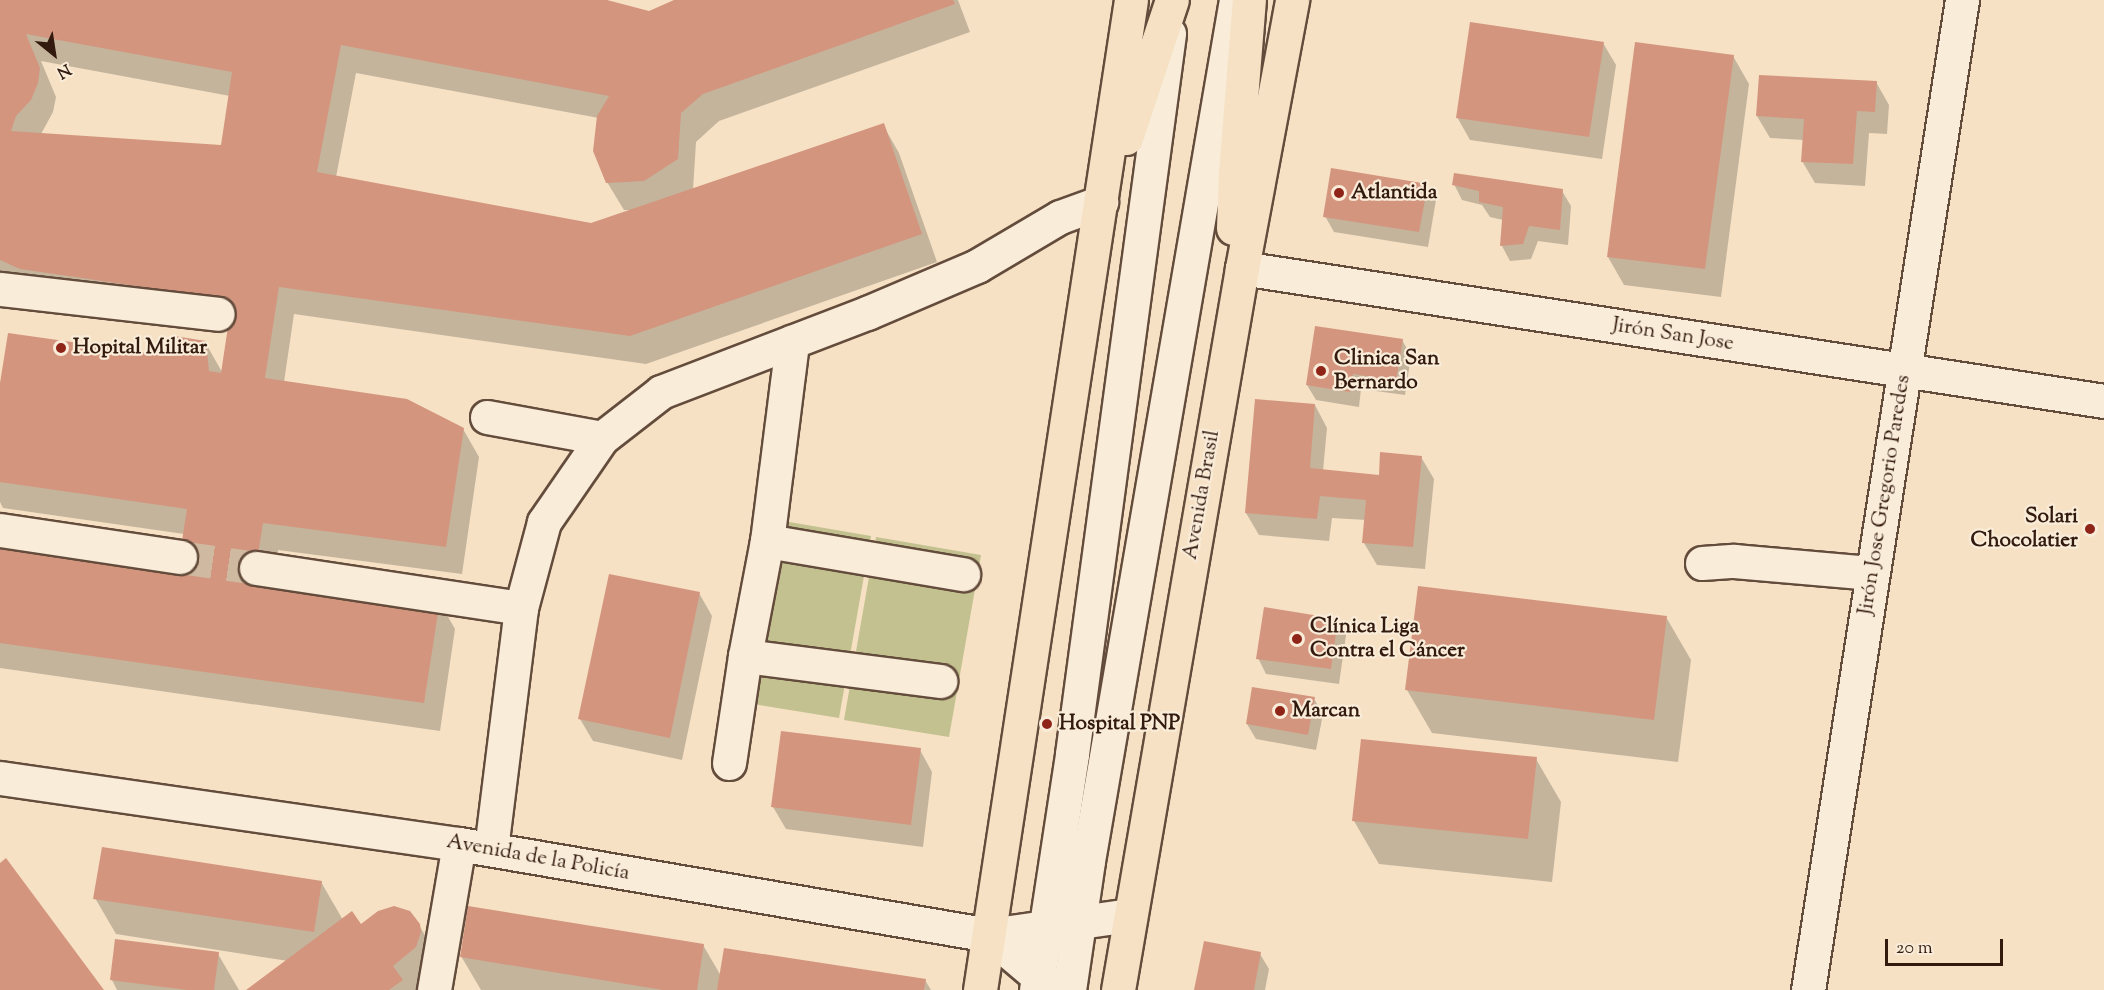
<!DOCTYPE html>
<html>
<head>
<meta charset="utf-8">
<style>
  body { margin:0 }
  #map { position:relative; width:2104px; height:990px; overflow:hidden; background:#f6e1c4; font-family:"Sorts Mill Goudy",serif }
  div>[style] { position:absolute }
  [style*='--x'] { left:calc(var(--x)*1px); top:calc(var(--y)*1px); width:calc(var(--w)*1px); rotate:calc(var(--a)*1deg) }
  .green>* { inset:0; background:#c3c18f }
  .shadow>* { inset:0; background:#0003 }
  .building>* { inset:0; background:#d4957e }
  .minor-tunnel>* { height:33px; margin-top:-16.5px; transform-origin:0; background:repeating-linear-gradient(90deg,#cfb9a0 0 33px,transparent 0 49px) }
  .roads { filter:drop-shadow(2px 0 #644c3c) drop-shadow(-2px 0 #644c3c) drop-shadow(0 2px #644c3c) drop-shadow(0 -2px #644c3c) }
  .minor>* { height:33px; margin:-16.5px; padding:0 16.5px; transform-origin:16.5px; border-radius:16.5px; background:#f9ecd9 }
  .major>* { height:33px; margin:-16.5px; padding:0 16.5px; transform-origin:16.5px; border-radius:16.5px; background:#f6e1c4 }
  .dots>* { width:16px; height:16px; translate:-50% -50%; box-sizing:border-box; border:3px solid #f9ecd9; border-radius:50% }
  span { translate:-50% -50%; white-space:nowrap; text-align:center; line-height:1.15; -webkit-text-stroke:4.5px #f9ecd9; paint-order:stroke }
  .poi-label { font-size:21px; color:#331a0e; font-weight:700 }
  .left { translate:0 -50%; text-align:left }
  .right { translate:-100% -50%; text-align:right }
  .street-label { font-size:21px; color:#331a0e }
  .north { position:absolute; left:24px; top:24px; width:60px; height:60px; -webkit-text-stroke:4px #f9ecd9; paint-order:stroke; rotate:150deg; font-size:16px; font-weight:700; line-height:24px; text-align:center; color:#331a0e }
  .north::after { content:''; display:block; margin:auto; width:21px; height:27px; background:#331a0e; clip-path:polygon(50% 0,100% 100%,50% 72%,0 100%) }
  .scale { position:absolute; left:1885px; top:939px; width:118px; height:27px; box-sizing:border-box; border:3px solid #331a0e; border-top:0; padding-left:8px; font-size:18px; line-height:21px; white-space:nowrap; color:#331a0e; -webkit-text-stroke:4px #f9ecd9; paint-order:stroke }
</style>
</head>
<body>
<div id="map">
  <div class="green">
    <i style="clip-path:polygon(766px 518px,871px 536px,839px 718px,734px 701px)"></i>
    <i style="clip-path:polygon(876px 537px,981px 555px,949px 737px,844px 720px)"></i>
  </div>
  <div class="shadow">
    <i style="clip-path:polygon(evenodd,0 0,601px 0,649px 13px,678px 0,958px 0,970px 32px,719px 121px,696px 142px,693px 190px,883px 125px,899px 153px,937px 262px,646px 364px,294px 314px,284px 382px,463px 429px,479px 457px,462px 574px,278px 550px,274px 578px,439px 601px,455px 629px,440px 731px,0 668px,0 542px,180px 567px,184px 534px,3px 508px,0 502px,0 394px,172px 358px,205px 342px,222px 372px,230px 325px,0 279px,0 0,41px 61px,230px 96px,223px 146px,41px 134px,53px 112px,56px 97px,41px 61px,0 0,356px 73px,599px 118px,607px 182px,624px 210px,632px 210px,592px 225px,336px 177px,356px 73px)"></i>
    <i style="clip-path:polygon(1603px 43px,1616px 65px,1602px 159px,1470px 140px,1457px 117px)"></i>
    <i style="clip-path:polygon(1733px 56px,1749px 84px,1721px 297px,1624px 285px,1608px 257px)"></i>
    <i style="clip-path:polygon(1876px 82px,1889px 105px,1887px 134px,1869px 133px,1865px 186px,1815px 183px,1802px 161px,1804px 140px,1770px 138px,1757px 116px)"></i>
    <i style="clip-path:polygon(1454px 184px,1562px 191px,1571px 206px,1568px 245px,1538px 241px,1531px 259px,1510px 261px,1502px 246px,1503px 220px,1490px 217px,1482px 205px,1462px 200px)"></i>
    <i style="clip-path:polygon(1427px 185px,1436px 200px,1428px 247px,1334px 232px,1325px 216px)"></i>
    <i style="clip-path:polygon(1402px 340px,1411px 356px,1405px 395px,1361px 389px,1359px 407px,1316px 400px,1307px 385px)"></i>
    <i style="clip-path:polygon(1315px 405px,1327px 428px,1323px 471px,1380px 476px,1421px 457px,1434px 479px,1425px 569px,1377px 565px,1364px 543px,1366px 520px,1332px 518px,1329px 541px,1259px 535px,1246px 513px)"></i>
    <i style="clip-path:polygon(699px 593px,712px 616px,682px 760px,593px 741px,580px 719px)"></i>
    <i style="clip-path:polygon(1666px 617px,1691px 660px,1678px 762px,1432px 733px,1407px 690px)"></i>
    <i style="clip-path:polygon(1338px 620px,1346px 635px,1339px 684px,1266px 674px,1258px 658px)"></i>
    <i style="clip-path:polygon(1314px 699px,1323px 714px,1316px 750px,1256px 739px,1247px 724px)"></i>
    <i style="clip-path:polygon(920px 750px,932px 772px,923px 847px,786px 829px,773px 807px)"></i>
    <i style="clip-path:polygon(1536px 759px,1561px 802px,1552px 882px,1379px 864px,1354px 821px)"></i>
    <i style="clip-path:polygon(321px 882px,343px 920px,361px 926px,419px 925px,440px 961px,428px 990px,249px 990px,288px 961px,116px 934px,95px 898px)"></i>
    <i style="clip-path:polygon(703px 945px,721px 976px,925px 980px,931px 990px,481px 990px,461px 956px)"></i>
    <i style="clip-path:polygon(218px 954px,239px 990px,117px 990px,112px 980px)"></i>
    <i style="clip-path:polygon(1260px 954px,1269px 969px,1265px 990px,1196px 990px)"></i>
  </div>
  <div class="building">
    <i style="clip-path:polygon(evenodd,0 0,607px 0,649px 11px,674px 0,953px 0,955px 4px,703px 94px,681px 113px,678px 159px,644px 181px,606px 183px,593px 151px,597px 116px,609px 96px,341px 45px,317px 172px,591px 223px,884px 123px,922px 234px,630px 336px,279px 287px,265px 378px,407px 399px,464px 428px,446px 547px,263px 523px,255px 574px,440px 600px,424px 703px,0 643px,0 540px,178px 566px,187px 509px,0 482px,0 383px,8px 333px,171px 356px,174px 336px,206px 341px,209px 371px,221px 373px,232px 300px,20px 269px,0 260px,0 0,26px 34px,232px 72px,221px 145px,11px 131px,16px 116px,31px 100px,38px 83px,40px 68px,26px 34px)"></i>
    <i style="clip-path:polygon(1470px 22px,1604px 42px,1589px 137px,1456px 118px)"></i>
    <i style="clip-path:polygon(1635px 42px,1734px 55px,1705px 269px,1607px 257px)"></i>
    <i style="clip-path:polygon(1759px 75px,1877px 81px,1875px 112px,1857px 111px,1853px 164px,1801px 162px,1804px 119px,1756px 116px)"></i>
    <i style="clip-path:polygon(1331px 168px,1428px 184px,1419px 232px,1323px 217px)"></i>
    <i style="clip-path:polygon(1454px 173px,1563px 189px,1560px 230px,1529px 226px,1523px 244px,1500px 246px,1503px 207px,1479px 202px,1479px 191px,1452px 185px)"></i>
    <i style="clip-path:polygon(1315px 326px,1403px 339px,1396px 381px,1353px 374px,1350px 392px,1306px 385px)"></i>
    <i style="clip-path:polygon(1255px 399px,1315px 404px,1310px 468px,1379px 475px,1380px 452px,1422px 456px,1413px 547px,1362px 543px,1366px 500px,1320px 496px,1317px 519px,1245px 513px)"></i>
    <i style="clip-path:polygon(609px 574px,700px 592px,670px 738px,578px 719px)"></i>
    <i style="clip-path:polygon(1418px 586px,1667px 616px,1654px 720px,1405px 690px)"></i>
    <i style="clip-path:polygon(1264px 607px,1338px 619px,1331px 669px,1256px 659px)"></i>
    <i style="clip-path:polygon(1252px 687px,1315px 697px,1308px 735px,1246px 724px)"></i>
    <i style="clip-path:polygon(781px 731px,921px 748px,911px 825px,771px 807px)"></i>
    <i style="clip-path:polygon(1361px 739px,1537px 757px,1528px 839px,1352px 821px)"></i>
    <i style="clip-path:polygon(102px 847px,322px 881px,314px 932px,93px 899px)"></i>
    <i style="clip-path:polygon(6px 858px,104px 990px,0 990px,0 863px)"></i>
    <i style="clip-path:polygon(394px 906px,410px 911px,420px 924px,421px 932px,416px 947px,393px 966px,403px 980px,389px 990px,246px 990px,352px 911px,361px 924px,378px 911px)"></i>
    <i style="clip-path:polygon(468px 906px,704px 944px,697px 990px,663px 990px,460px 957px)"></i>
    <i style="clip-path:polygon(115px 939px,219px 952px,214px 990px,187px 990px,110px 980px)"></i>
    <i style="clip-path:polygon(1204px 941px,1261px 952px,1254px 990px,1194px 990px)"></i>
    <i style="clip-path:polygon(724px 948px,926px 979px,924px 990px,717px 990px)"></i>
  </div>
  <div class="minor-tunnel">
    <i style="--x:180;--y:557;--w:77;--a:8.2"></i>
  </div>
  <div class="roads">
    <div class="minor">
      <i style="--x:1242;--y:268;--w:872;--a:8.77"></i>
      <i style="--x:0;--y:289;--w:219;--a:6.5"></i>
      <i style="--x:487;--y:417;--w:117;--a:10.3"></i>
      <i style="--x:602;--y:438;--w:75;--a:-37.9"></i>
      <i style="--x:661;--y:392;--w:221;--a:-21"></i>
      <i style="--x:867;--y:313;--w:120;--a:-23.1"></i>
      <i style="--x:977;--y:266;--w:96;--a:-30.6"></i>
      <i style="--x:1060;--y:217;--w:44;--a:-20.1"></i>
      <i style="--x:0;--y:530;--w:182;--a:8.5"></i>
      <i style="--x:767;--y:541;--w:199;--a:9.6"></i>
      <i style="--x:1702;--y:563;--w:32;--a:-4"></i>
      <i style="--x:1734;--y:561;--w:139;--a:5"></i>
      <i style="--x:256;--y:568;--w:268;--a:8.6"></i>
      <i style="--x:745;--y:656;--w:197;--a:7.3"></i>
      <i style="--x:729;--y:763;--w:108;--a:-81.5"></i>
      <i style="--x:745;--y:656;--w:117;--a:-79.2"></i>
      <i style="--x:767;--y:541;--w:201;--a:-82.8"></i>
      <i style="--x:0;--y:778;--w:464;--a:8.2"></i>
      <i style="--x:459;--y:844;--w:538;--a:9.74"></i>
      <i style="--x:989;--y:935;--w:85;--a:40.2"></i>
      <i style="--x:491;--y:849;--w:243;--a:-82.9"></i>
      <i style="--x:521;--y:608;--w:89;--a:-75"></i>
      <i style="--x:544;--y:522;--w:102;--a:-55.4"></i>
      <i style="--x:989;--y:935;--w:142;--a:-8.1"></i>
      <i style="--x:434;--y:990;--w:148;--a:-80.3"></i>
      <i style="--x:1036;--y:990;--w:239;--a:-81.3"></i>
      <i style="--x:1072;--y:754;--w:727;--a:-82.33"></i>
      <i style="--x:1069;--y:990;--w:130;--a:-81.6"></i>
      <i style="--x:1088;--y:861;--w:874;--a:-80.25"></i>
      <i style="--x:1808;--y:990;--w:1002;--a:-81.16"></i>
    </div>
    <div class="major">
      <i style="--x:1126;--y:138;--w:145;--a:-71.6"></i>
      <i style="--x:1233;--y:228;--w:55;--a:-87.9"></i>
      <i style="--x:1235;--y:173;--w:174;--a:-85.4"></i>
      <i style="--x:980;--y:990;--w:1001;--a:-81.33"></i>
      <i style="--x:1118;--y:990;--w:733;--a:-80.25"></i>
      <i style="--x:1242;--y:268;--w:273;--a:-79.4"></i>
    </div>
  </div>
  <div class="dots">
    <i style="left:1339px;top:193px;background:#8f2418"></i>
    <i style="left:61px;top:348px;background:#8f2418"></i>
    <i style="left:1321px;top:371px;background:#8f2418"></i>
    <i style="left:2090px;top:529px;background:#8f2418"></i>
    <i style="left:1297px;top:639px;background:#8f2418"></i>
    <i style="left:1280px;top:711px;background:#8f2418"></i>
    <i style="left:1047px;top:724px;background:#8f2418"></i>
  </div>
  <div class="poi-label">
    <span class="left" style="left:1351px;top:193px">Atlantida</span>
    <span class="left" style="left:73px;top:348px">Hopital Militar</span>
    <span class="left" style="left:1334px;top:371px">Clinica San<br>Bernardo</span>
    <span class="right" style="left:2078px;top:529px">Solari<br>Chocolatier</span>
    <span class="left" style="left:1310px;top:639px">Clínica Liga<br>Contra el Cáncer</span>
    <span class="left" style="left:1292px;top:711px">Marcan</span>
    <span class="left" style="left:1059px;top:724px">Hospital PNP</span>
  </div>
  <div class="street-label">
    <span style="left:1673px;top:335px;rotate:9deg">Jirón San Jose</span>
    <span style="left:1202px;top:495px;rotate:-80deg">Avenida Brasil</span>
    <span style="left:1885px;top:495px;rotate:-81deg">Jirón Jose Gregorio Paredes</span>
    <span style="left:538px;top:858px;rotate:10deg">Avenida de la Policía</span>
  </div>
  <div class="north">N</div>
  <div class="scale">20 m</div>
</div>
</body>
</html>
